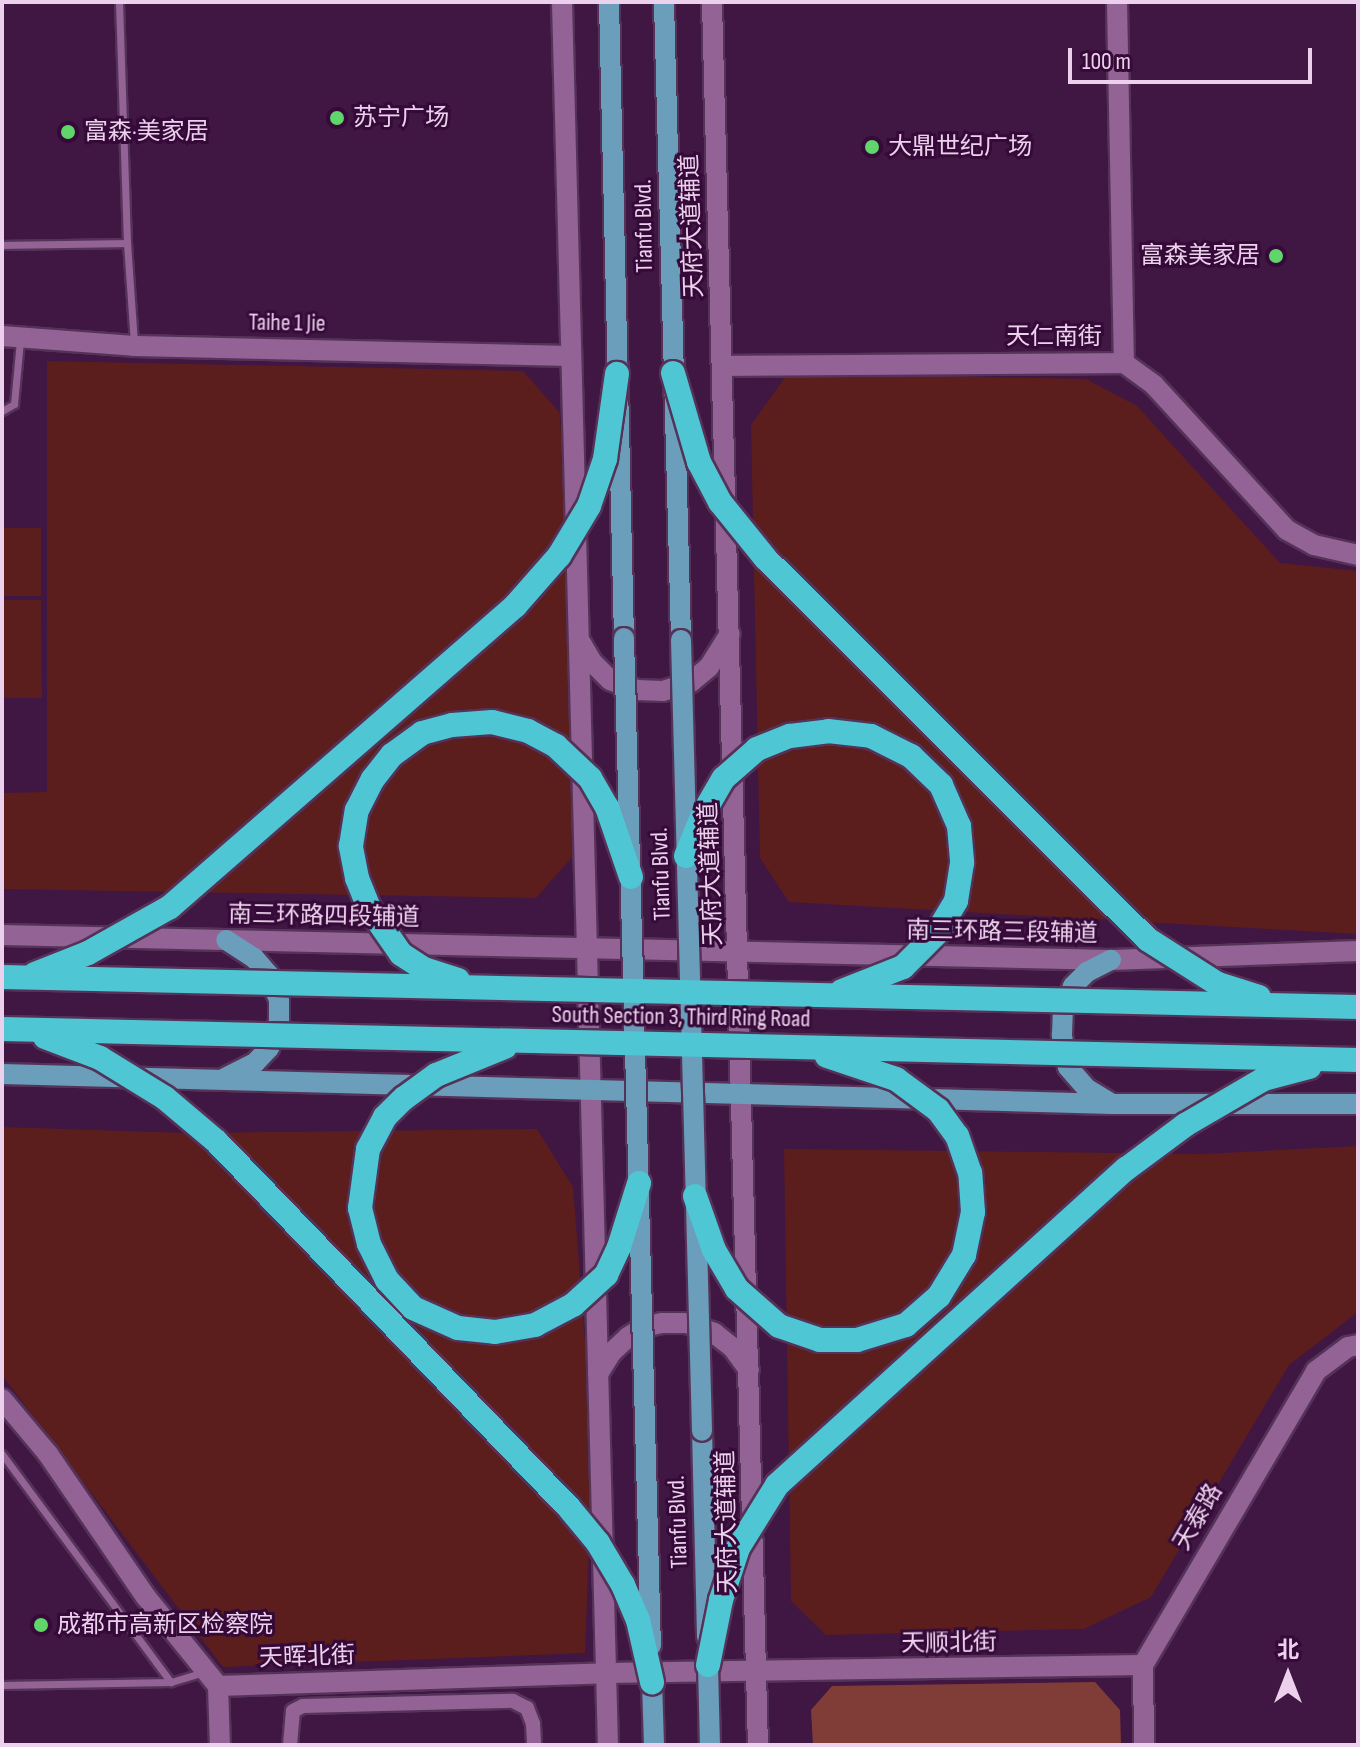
<!DOCTYPE html>
<html>
<head>
<meta charset="utf-8">
<style>
  body { margin:0 }
  #map { position:relative; width:1360px; height:1747px; overflow:hidden; background:#401643; font-family:"Sofia Sans Condensed","Noto Sans SC",sans-serif }
  div>[style] { position:absolute }
  [style*='--x'] { left:calc(var(--x)*1px); top:calc(var(--y)*1px); width:calc(var(--w)*1px); rotate:calc(var(--a)*1deg) }
  .green>* { inset:0; background:#5c1e1c }
  .forest>* { inset:0; background:#803d38 }
  .roads { filter:drop-shadow(2px 0 #553258) drop-shadow(-2px 0 #553258) drop-shadow(0 2px #553258) drop-shadow(0 -2px #553258) }
  .lane>* { height:7px; margin:-3.5px; padding:0 3.5px; transform-origin:3.5px; border-radius:3.5px; background:#936395 }
  .street>* { height:14px; margin:-7px; padding:0 7px; transform-origin:7px; border-radius:7px; background:#936395 }
  .secondary>* { height:20px; margin:-10px; padding:0 10px; transform-origin:10px; border-radius:10px; background:#936395 }
  .primary>* { height:20px; margin:-10px; padding:0 10px; transform-origin:10px; border-radius:10px; background:#6a9eba }
  .bridges { filter:drop-shadow(2px 0 #553258) drop-shadow(-2px 0 #553258) drop-shadow(0 2px #553258) drop-shadow(0 -2px #553258) }
  .primary-bridge>* { height:20px; margin:-10px; padding:0 10px; transform-origin:10px; border-radius:10px; background:#6a9eba }
  .highway-bridge>* { height:24px; margin:-12px; padding:0 12px; transform-origin:12px; border-radius:12px; background:#4fc6d3 }
  .dots>* { width:22px; height:22px; translate:-50% -50%; box-sizing:border-box; border:4px solid #360a38; border-radius:50% }
  span { translate:-50% -50%; white-space:nowrap; text-align:center; line-height:1.15; -webkit-text-stroke:6px #360a38; paint-order:stroke }
  .poi-label { font-size:24px; color:#ebd1ec }
  .left { translate:0 -50%; text-align:left }
  .right { translate:-100% -50%; text-align:right }
  .street-label { font-size:24px; color:#ebd1ec }
  .frame { position:absolute; inset:0; border:4px solid #ebd1ec; pointer-events:none }
  .north { position:absolute; left:1248px; top:1635px; width:80px; height:80px; -webkit-text-stroke:6px #360a38; paint-order:stroke; rotate:0deg; font-size:22px; font-weight:700; line-height:32px; text-align:center; color:#ebd1ec }
  .north::after { content:''; display:block; margin:auto; width:28px; height:36px; background:#ebd1ec; clip-path:polygon(50% 0,100% 100%,50% 72%,0 100%) }
  .scale { position:absolute; left:1068px; top:48px; width:244px; height:36px; box-sizing:border-box; border:4px solid #ebd1ec; border-top:0; padding-left:10px; font-size:24px; line-height:28px; white-space:nowrap; color:#ebd1ec; -webkit-text-stroke:6px #360a38; paint-order:stroke }
</style>
</head>
<body>
<div id="map">
  <div class="green">
    <i style="clip-path:polygon(47px 361px,523px 371px,560px 413px,571px 686px,573px 856px,536px 898px,2px 889px,2px 793px,47px 792px)"></i>
    <i style="clip-path:polygon(788px 373px,1086px 379px,1137px 406px,1280px 563px,1358px 571px,1358px 934px,789px 902px,760px 858px,751px 425px)"></i>
    <i style="clip-path:polygon(2px 528px,41px 528px,41px 596px,2px 596px)"></i>
    <i style="clip-path:polygon(2px 600px,41px 600px,42px 698px,2px 698px)"></i>
    <i style="clip-path:polygon(2px 1127px,185px 1133px,537px 1129px,573px 1187px,593px 1444px,585px 1653px,223px 1667px,2px 1375px)"></i>
    <i style="clip-path:polygon(1358px 1146px,1358px 1312px,1289px 1365px,1151px 1597px,1084px 1629px,826px 1635px,791px 1601px,784px 1149px,1202px 1154px)"></i>
  </div>
  <div class="forest">
    <i style="clip-path:polygon(1095px 1682px,1120px 1710px,1121px 1745px,813px 1745px,811px 1710px,832px 1686px)"></i>
  </div>
  <div class="roads">
    <div class="lane">
      <i style="--x:119;--y:2;--w:241;--a:88.1"></i>
      <i style="--x:127;--y:243;--w:100;--a:86"></i>
      <i style="--x:2;--y:245;--w:125;--a:-0.9"></i>
      <i style="--x:2;--y:411;--w:14;--a:-30"></i>
      <i style="--x:14;--y:404;--w:64;--a:-84.6"></i>
      <i style="--x:2;--y:1454;--w:284;--a:53.5"></i>
      <i style="--x:2;--y:1685;--w:169;--a:-1"></i>
      <i style="--x:171;--y:1682;--w:34;--a:-17"></i>
    </div>
    <div class="street">
      <i style="--x:290;--y:1745;--w:34;--a:-85"></i>
      <i style="--x:293;--y:1711;--w:11;--a:-27"></i>
      <i style="--x:303;--y:1706;--w:210;--a:-1.4"></i>
      <i style="--x:513;--y:1701;--w:16;--a:27"></i>
      <i style="--x:527;--y:1708;--w:17;--a:69"></i>
      <i style="--x:533;--y:1724;--w:21;--a:87"></i>
    </div>
    <div class="secondary">
      <i style="--x:562;--y:2;--w:1744;--a:88.49"></i>
      <i style="--x:712;--y:2;--w:1744;--a:88.49"></i>
      <i style="--x:1117;--y:2;--w:361;--a:88.9"></i>
      <i style="--x:2;--y:336;--w:132;--a:4.3"></i>
      <i style="--x:134;--y:346;--w:437;--a:1.3"></i>
      <i style="--x:722;--y:366;--w:402;--a:-0.4"></i>
      <i style="--x:1124;--y:363;--w:37;--a:36"></i>
      <i style="--x:1154;--y:385;--w:197;--a:47.5"></i>
      <i style="--x:1287;--y:530;--w:31;--a:29"></i>
      <i style="--x:1314;--y:545;--w:45;--a:12.8"></i>
      <i style="--x:581;--y:643;--w:22;--a:60"></i>
      <i style="--x:592;--y:662;--w:25;--a:45"></i>
      <i style="--x:610;--y:680;--w:29;--a:20"></i>
      <i style="--x:637;--y:690;--w:26;--a:2"></i>
      <i style="--x:663;--y:691;--w:29;--a:-18"></i>
      <i style="--x:691;--y:682;--w:23;--a:-40"></i>
      <i style="--x:709;--y:667;--w:39;--a:-58"></i>
      <i style="--x:2;--y:935;--w:1109;--a:1.29"></i>
      <i style="--x:1111;--y:960;--w:247;--a:-2.1"></i>
      <i style="--x:598;--y:1374;--w:26;--a:-58"></i>
      <i style="--x:612;--y:1352;--w:22;--a:-43"></i>
      <i style="--x:628;--y:1337;--w:19;--a:-32"></i>
      <i style="--x:644;--y:1327;--w:18;--a:-13"></i>
      <i style="--x:662;--y:1323;--w:25;--a:0"></i>
      <i style="--x:687;--y:1323;--w:29;--a:20"></i>
      <i style="--x:714;--y:1333;--w:24;--a:38"></i>
      <i style="--x:733;--y:1348;--w:27;--a:54"></i>
      <i style="--x:2;--y:1399;--w:72;--a:50.1"></i>
      <i style="--x:48;--y:1454;--w:173;--a:55.6"></i>
      <i style="--x:146;--y:1597;--w:114;--a:51"></i>
      <i style="--x:218;--y:1686;--w:388;--a:-1.9"></i>
      <i style="--x:606;--y:1673;--w:537;--a:-0.85"></i>
      <i style="--x:218;--y:1686;--w:59;--a:88.1"></i>
      <i style="--x:1144;--y:1745;--w:80;--a:-90.7"></i>
      <i style="--x:1143;--y:1665;--w:341;--a:-59.5"></i>
      <i style="--x:1316;--y:1371;--w:40;--a:-37"></i>
      <i style="--x:1348;--y:1347;--w:10;--a:-11"></i>
    </div>
    <div class="primary">
      <i style="--x:609;--y:2;--w:636;--a:88.65"></i>
      <i style="--x:664;--y:2;--w:638;--a:88.47"></i>
      <i style="--x:2;--y:1074;--w:1110;--a:1.55"></i>
      <i style="--x:1112;--y:1104;--w:246;--a:0"></i>
      <i style="--x:225;--y:1078;--w:34;--a:-27"></i>
      <i style="--x:255;--y:1063;--w:21;--a:-47"></i>
      <i style="--x:269;--y:1048;--w:28;--a:-69"></i>
      <i style="--x:279;--y:1022;--w:22;--a:-90"></i>
      <i style="--x:279;--y:1000;--w:27;--a:-112"></i>
      <i style="--x:269;--y:975;--w:23;--a:-131"></i>
      <i style="--x:254;--y:958;--w:33;--a:-147"></i>
      <i style="--x:1109;--y:1102;--w:26;--a:-149"></i>
      <i style="--x:1087;--y:1089;--w:29;--a:-131"></i>
      <i style="--x:1068;--y:1067;--w:33;--a:-101"></i>
      <i style="--x:1062;--y:1035;--w:24;--a:-88"></i>
      <i style="--x:1063;--y:1011;--w:27;--a:-68"></i>
      <i style="--x:1073;--y:986;--w:20;--a:-45"></i>
      <i style="--x:1087;--y:972;--w:27;--a:-27"></i>
      <i style="--x:702;--y:1431;--w:206;--a:88.6"></i>
      <i style="--x:652;--y:1682;--w:63;--a:88.2"></i>
    </div>
  </div>
  <div class="bridges">
    <div class="primary-bridge">
      <i style="--x:624;--y:638;--w:1008;--a:88.47"></i>
      <i style="--x:681;--y:640;--w:791;--a:88.48"></i>
      <i style="--x:708;--y:1665;--w:80;--a:88.6"></i>
    </div>
    <div class="highway-bridge">
      <i style="--x:673;--y:373;--w:93;--a:73.7"></i>
      <i style="--x:699;--y:462;--w:45;--a:62.3"></i>
      <i style="--x:720;--y:502;--w:73;--a:51.1"></i>
      <i style="--x:766;--y:559;--w:538;--a:44.92"></i>
      <i style="--x:1147;--y:939;--w:84;--a:32.4"></i>
      <i style="--x:1218;--y:984;--w:43;--a:17.6"></i>
      <i style="--x:686;--y:856;--w:48;--a:-67.8"></i>
      <i style="--x:704;--y:812;--w:39;--a:-60"></i>
      <i style="--x:724;--y:778;--w:44;--a:-41.3"></i>
      <i style="--x:757;--y:749;--w:35;--a:-22"></i>
      <i style="--x:790;--y:736;--w:38;--a:-7"></i>
      <i style="--x:828;--y:731;--w:43;--a:6.6"></i>
      <i style="--x:871;--y:736;--w:45;--a:26.6"></i>
      <i style="--x:911;--y:756;--w:42;--a:44"></i>
      <i style="--x:941;--y:785;--w:45;--a:66.3"></i>
      <i style="--x:959;--y:826;--w:37;--a:85"></i>
      <i style="--x:962;--y:863;--w:38;--a:99"></i>
      <i style="--x:956;--y:901;--w:37;--a:121"></i>
      <i style="--x:937;--y:933;--w:48;--a:135"></i>
      <i style="--x:903;--y:967;--w:66;--a:158.5"></i>
      <i style="--x:35;--y:974;--w:57;--a:-21.6"></i>
      <i style="--x:88;--y:953;--w:94;--a:-29.3"></i>
      <i style="--x:170;--y:907;--w:458;--a:-41.1"></i>
      <i style="--x:515;--y:606;--w:67;--a:-48.7"></i>
      <i style="--x:559;--y:556;--w:58;--a:-59"></i>
      <i style="--x:589;--y:506;--w:50;--a:-71.2"></i>
      <i style="--x:605;--y:459;--w:86;--a:-82"></i>
      <i style="--x:2;--y:977;--w:1356;--a:1.27"></i>
      <i style="--x:458;--y:980;--w:36;--a:-162"></i>
      <i style="--x:424;--y:969;--w:27;--a:-147"></i>
      <i style="--x:401;--y:954;--w:56;--a:-124.8"></i>
      <i style="--x:369;--y:908;--w:32;--a:-112"></i>
      <i style="--x:357;--y:878;--w:33;--a:-101"></i>
      <i style="--x:351;--y:846;--w:36;--a:-81"></i>
      <i style="--x:357;--y:810;--w:35;--a:-63"></i>
      <i style="--x:373;--y:779;--w:31;--a:-52"></i>
      <i style="--x:392;--y:755;--w:37;--a:-36"></i>
      <i style="--x:422;--y:733;--w:31;--a:-15"></i>
      <i style="--x:452;--y:725;--w:40;--a:-4.3"></i>
      <i style="--x:492;--y:722;--w:37;--a:14"></i>
      <i style="--x:528;--y:731;--w:32;--a:28"></i>
      <i style="--x:556;--y:746;--w:47;--a:43.3"></i>
      <i style="--x:590;--y:778;--w:34;--a:60"></i>
      <i style="--x:607;--y:807;--w:74;--a:71.1"></i>
      <i style="--x:2;--y:1029;--w:1356;--a:1.31"></i>
      <i style="--x:45;--y:1037;--w:59;--a:20.9"></i>
      <i style="--x:100;--y:1058;--w:76;--a:31.6"></i>
      <i style="--x:165;--y:1098;--w:68;--a:40.2"></i>
      <i style="--x:217;--y:1142;--w:509;--a:46.11"></i>
      <i style="--x:570;--y:1509;--w:44;--a:50.5"></i>
      <i style="--x:598;--y:1543;--w:49;--a:59.2"></i>
      <i style="--x:623;--y:1585;--w:38;--a:67"></i>
      <i style="--x:638;--y:1620;--w:64;--a:77.3"></i>
      <i style="--x:505;--y:1047;--w:74;--a:157.9"></i>
      <i style="--x:436;--y:1075;--w:39;--a:144"></i>
      <i style="--x:404;--y:1098;--w:27;--a:135"></i>
      <i style="--x:385;--y:1117;--w:36;--a:118"></i>
      <i style="--x:368;--y:1149;--w:60;--a:97.7"></i>
      <i style="--x:360;--y:1208;--w:37;--a:76"></i>
      <i style="--x:369;--y:1244;--w:40;--a:63.4"></i>
      <i style="--x:387;--y:1280;--w:38;--a:47"></i>
      <i style="--x:413;--y:1308;--w:49;--a:24"></i>
      <i style="--x:458;--y:1328;--w:37;--a:6"></i>
      <i style="--x:495;--y:1332;--w:41;--a:-9.9"></i>
      <i style="--x:535;--y:1325;--w:43;--a:-27.8"></i>
      <i style="--x:573;--y:1305;--w:45;--a:-42.3"></i>
      <i style="--x:606;--y:1275;--w:31;--a:-65"></i>
      <i style="--x:619;--y:1247;--w:67;--a:-72.6"></i>
      <i style="--x:695;--y:1196;--w:57;--a:70.6"></i>
      <i style="--x:714;--y:1250;--w:45;--a:59.5"></i>
      <i style="--x:737;--y:1289;--w:56;--a:41.4"></i>
      <i style="--x:779;--y:1326;--w:43;--a:18.9"></i>
      <i style="--x:820;--y:1340;--w:37;--a:0"></i>
      <i style="--x:857;--y:1340;--w:51;--a:-17"></i>
      <i style="--x:906;--y:1325;--w:44;--a:-41.3"></i>
      <i style="--x:939;--y:1296;--w:48;--a:-58.6"></i>
      <i style="--x:964;--y:1255;--w:44;--a:-78.2"></i>
      <i style="--x:973;--y:1212;--w:39;--a:-94"></i>
      <i style="--x:970;--y:1173;--w:39;--a:-109"></i>
      <i style="--x:957;--y:1136;--w:32;--a:-126"></i>
      <i style="--x:938;--y:1110;--w:52;--a:-143.6"></i>
      <i style="--x:896;--y:1079;--w:73;--a:-161.6"></i>
      <i style="--x:708;--y:1665;--w:66;--a:-78.7"></i>
      <i style="--x:721;--y:1600;--w:55;--a:-71.9"></i>
      <i style="--x:738;--y:1548;--w:74;--a:-58.2"></i>
      <i style="--x:777;--y:1485;--w:471;--a:-42.2"></i>
      <i style="--x:1126;--y:1169;--w:74;--a:-36.7"></i>
      <i style="--x:1185;--y:1125;--w:91;--a:-30.2"></i>
      <i style="--x:1264;--y:1079;--w:47;--a:-14.9"></i>
    </div>
  </div>
  <div class="dots">
    <i style="left:337px;top:118px;background:#5fd56b"></i>
    <i style="left:68px;top:132px;background:#5fd56b"></i>
    <i style="left:872px;top:147px;background:#5fd56b"></i>
    <i style="left:1276px;top:256px;background:#5fd56b"></i>
    <i style="left:41px;top:1625px;background:#5fd56b"></i>
  </div>
  <div class="poi-label">
    <span class="left" style="left:353px;top:118px">苏宁广场</span>
    <span class="left" style="left:84px;top:132px">富森·美家居</span>
    <span class="left" style="left:888px;top:147px">大鼎世纪广场</span>
    <span class="right" style="left:1260px;top:256px">富森美家居</span>
    <span class="left" style="left:57px;top:1625px">成都市高新区检察院</span>
  </div>
  <div class="street-label">
    <span style="left:644px;top:226px;rotate:-91deg">Tianfu Blvd.</span>
    <span style="left:692px;top:226px;rotate:-92deg">天府大道辅道</span>
    <span style="left:287px;top:323px;rotate:1deg">Taihe 1 Jie</span>
    <span style="left:1054px;top:337px">天仁南街</span>
    <span style="left:661px;top:874px;rotate:-92deg">Tianfu Blvd.</span>
    <span style="left:711px;top:874px;rotate:-92deg">天府大道辅道</span>
    <span style="left:324px;top:916px;rotate:1deg">南三环路四段辅道</span>
    <span style="left:1002px;top:932px;rotate:1deg">南三环路三段辅道</span>
    <span style="left:681px;top:1017px;rotate:1deg">South Section 3, Third Ring Road</span>
    <span style="left:1198px;top:1517px;rotate:-60deg">天泰路</span>
    <span style="left:678px;top:1522px;rotate:-92deg">Tianfu Blvd.</span>
    <span style="left:727px;top:1522px;rotate:-91deg">天府大道辅道</span>
    <span style="left:949px;top:1643px;rotate:-1deg">天顺北街</span>
    <span style="left:307px;top:1657px;rotate:-2deg">天晖北街</span>
  </div>
  <div class="frame"></div>
  <div class="north">北</div>
  <div class="scale">100 m</div>
</div>
</body>
</html>
